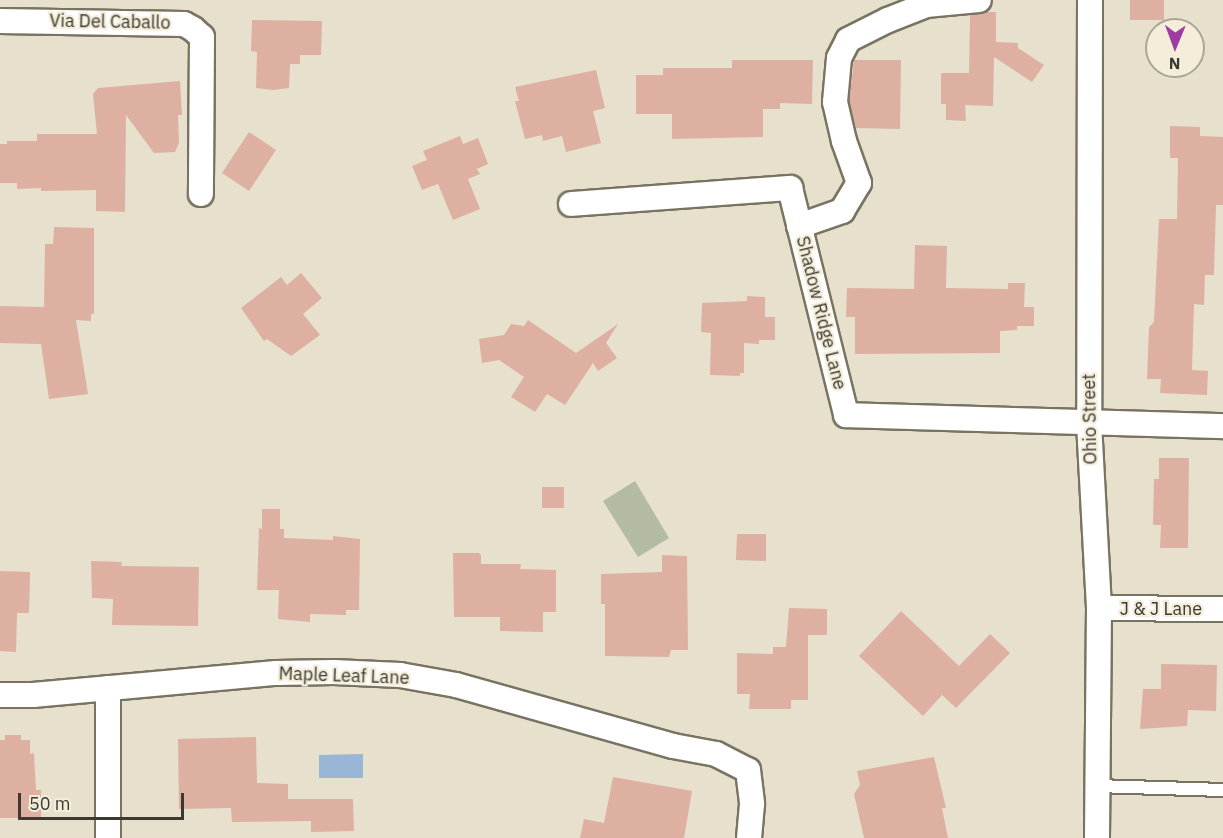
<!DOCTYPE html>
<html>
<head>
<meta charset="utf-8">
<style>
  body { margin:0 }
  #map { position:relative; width:1223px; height:838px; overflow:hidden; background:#e6e0cd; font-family:"IBM Plex Sans",sans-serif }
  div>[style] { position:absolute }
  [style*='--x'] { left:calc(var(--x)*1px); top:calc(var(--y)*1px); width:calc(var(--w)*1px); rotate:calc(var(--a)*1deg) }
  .green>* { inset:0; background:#b3bca3 }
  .water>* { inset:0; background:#99b6d7 }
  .building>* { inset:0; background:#deb0a2 }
  .roads { filter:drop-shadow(2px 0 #797462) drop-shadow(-2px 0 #797462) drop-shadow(0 2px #797462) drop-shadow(0 -2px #797462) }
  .service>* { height:12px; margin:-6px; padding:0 6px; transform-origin:6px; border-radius:6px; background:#fff }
  .minor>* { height:24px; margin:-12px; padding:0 12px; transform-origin:12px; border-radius:12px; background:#fff }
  span { translate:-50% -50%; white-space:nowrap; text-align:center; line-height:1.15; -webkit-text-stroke:4.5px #f3edda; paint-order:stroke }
  .street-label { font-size:18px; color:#3b3932 }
  .north { position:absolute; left:1145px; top:18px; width:60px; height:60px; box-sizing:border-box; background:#f3edda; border:2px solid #a9a597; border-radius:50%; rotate:181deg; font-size:16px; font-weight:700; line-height:24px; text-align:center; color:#3b3932 }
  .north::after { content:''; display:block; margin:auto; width:21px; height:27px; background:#9e3ca3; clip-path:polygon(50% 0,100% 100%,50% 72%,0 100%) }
  .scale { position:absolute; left:18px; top:793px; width:166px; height:27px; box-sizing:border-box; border:3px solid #3b3932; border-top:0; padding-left:8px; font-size:18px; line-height:21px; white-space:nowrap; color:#3b3932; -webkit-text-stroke:4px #f3edda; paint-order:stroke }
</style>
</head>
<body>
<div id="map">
  <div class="green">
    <i style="clip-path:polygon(635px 481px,669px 538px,638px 557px,603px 501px)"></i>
  </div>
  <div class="water">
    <i style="clip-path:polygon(363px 754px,363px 778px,319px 778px,319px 755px)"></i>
  </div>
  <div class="building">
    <i style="clip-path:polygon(1130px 0,1164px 0,1164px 20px,1130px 20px)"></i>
    <i style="clip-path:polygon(986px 12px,996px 12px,996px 42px,1018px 43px,1018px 48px,1044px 65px,1032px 82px,994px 57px,993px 106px,965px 105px,966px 121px,946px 120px,946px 104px,941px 104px,941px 73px,969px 73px,970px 15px)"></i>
    <i style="clip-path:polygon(252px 20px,322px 21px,321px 55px,300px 55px,300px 64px,290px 64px,289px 88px,273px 90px,256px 88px,257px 52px,251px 51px)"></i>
    <i style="clip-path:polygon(732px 60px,813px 60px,812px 104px,780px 103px,780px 109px,763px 109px,763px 137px,672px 139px,672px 114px,636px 114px,636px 75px,663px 75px,663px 68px,732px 68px)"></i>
    <i style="clip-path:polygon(854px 60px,901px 60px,900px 129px,856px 128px,849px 101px)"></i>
    <i style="clip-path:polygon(596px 70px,605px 108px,593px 111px,601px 143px,566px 152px,562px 136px,543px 141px,542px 135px,525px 139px,515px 101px,519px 101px,515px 87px)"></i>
    <i style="clip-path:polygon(180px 81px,182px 115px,178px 115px,179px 143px,175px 152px,154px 153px,126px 115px,125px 212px,96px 211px,96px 190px,41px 191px,41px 188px,17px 189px,17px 183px,0 183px,0 144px,7px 144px,7px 141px,37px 141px,37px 134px,97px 134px,93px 94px,98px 88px)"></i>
    <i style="clip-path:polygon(1170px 126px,1200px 127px,1200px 136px,1223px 137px,1223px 205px,1216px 205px,1214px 275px,1205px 275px,1204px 305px,1194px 304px,1192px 370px,1208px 371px,1207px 395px,1160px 393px,1161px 379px,1147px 379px,1149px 327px,1154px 322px,1159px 219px,1177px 219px,1178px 158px,1170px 158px)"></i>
    <i style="clip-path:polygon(249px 132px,276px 150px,249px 191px,222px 173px)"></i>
    <i style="clip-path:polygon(460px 136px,463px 144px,478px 138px,488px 164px,477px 169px,480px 174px,468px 179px,480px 209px,453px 220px,438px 184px,422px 190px,412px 166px,427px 160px,423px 151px)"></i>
    <i style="clip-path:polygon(54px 227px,94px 228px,94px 314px,91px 314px,91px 321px,76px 320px,88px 394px,49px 399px,41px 344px,0 343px,0 306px,44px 307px,45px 244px,53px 244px)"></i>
    <i style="clip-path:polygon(915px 245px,947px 246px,946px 288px,1008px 289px,1008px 283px,1025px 283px,1024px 307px,1034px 307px,1034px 326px,1017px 326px,1017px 330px,1000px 331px,1000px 353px,855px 354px,855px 317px,846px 317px,847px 288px,914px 289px)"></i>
    <i style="clip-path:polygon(301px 273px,322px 298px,303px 314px,320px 335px,291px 356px,267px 339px,264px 341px,241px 308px,281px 277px,287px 285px)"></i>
    <i style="clip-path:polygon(747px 296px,765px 297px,765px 317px,775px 317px,775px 340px,759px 340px,759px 344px,744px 343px,744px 373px,740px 373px,740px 376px,710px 375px,711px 333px,701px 332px,702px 303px,747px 301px)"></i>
    <i style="clip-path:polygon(528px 320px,576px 353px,618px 324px,606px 343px,617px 358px,598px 371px,593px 363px,565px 405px,547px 394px,535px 412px,511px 397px,524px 377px,499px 360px,482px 363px,479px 339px,504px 335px,511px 324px,524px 326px)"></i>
    <i style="clip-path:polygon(1159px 458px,1189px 458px,1188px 548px,1160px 548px,1161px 525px,1153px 525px,1154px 479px,1159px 479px)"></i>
    <i style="clip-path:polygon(542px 487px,564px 487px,564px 508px,542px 508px)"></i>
    <i style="clip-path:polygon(262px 509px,280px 509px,280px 529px,284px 529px,284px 538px,333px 540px,333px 536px,360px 539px,359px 610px,346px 610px,346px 615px,310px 614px,310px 622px,278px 619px,279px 590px,257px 590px,259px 528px,262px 529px)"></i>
    <i style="clip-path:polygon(737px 534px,766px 534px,766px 561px,736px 560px)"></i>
    <i style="clip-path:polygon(453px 553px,479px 553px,481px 555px,481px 564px,521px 564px,520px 569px,556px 570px,556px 612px,543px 612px,543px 632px,500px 631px,500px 617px,454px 617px)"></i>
    <i style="clip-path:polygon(662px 555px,687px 556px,688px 650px,671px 650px,669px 657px,605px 656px,605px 604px,601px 604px,601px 574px,662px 572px)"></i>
    <i style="clip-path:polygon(91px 561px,122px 562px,121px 566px,199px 567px,198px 626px,112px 625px,113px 599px,92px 598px)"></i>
    <i style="clip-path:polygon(0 571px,30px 572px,29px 613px,17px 613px,16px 652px,0 651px)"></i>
    <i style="clip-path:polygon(789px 608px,827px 609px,827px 635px,808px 635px,808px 700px,791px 700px,791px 709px,749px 709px,750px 694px,737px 694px,737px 653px,773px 654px,773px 647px,786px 647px)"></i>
    <i style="clip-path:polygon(901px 611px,959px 666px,990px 634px,1010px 653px,956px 708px,942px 695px,923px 716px,859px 656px)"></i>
    <i style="clip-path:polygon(1161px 664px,1217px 665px,1216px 711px,1188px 710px,1187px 726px,1140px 729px,1143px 689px,1161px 689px)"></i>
    <i style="clip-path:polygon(5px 735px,21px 735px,21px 740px,30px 740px,30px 754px,34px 753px,36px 790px,41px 790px,41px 818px,0 818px,0 740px,5px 740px)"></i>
    <i style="clip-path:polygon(256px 737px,257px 783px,288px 784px,288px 799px,353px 799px,354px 831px,311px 832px,311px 821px,232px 822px,231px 808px,179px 809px,178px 739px)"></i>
    <i style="clip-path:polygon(934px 757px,946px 808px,942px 808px,948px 838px,864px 838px,854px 794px,860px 785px,857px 771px)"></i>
    <i style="clip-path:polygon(613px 777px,692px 791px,684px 838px,580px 838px,584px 819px,604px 823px)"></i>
  </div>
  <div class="roads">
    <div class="service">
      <i style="--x:1096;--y:786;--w:127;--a:1.8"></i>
    </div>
    <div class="minor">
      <i style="--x:1090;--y:0;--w:423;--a:90.1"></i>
      <i style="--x:1089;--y:423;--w:185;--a:86.9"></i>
      <i style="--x:1099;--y:608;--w:230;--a:90.5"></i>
      <i style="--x:0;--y:21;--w:184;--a:0.9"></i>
      <i style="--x:184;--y:24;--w:10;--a:29"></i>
      <i style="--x:193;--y:29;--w:12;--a:42"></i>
      <i style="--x:202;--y:37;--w:157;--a:90.4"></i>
      <i style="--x:571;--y:204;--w:220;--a:-4.2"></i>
      <i style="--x:790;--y:188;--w:234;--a:76.1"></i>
      <i style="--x:846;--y:415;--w:377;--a:1.7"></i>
      <i style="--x:799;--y:226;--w:46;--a:-19.2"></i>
      <i style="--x:842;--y:211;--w:33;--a:-59"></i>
      <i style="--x:859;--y:183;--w:45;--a:-109.7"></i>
      <i style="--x:844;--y:141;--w:40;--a:-103"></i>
      <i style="--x:835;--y:102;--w:44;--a:-84.8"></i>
      <i style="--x:839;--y:58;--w:20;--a:-63"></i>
      <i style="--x:848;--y:40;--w:45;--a:-26.6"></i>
      <i style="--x:888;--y:20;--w:41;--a:-21.5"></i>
      <i style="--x:926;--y:5;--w:53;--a:-5.4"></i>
      <i style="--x:1099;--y:608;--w:124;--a:0.5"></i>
      <i style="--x:108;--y:688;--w:150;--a:90"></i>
      <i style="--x:0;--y:695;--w:33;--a:0"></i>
      <i style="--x:33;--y:695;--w:244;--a:-5.2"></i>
      <i style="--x:276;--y:673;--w:58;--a:-1"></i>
      <i style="--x:334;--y:672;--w:66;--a:2.6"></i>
      <i style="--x:400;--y:675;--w:57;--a:10.1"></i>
      <i style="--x:456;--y:685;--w:225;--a:15.7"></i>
      <i style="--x:673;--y:746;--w:44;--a:10.5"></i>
      <i style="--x:716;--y:754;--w:36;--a:27"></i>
      <i style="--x:748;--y:770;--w:34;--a:83"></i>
      <i style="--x:752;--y:804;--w:34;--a:95"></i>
    </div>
  </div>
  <div class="street-label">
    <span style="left:110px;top:22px;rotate:1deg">Via Del Caballo</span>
    <span style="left:821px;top:313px;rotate:76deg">Shadow Ridge Lane</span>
    <span style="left:1090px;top:419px;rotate:-91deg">Ohio Street</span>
    <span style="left:1161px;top:609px">J &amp; J Lane</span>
    <span style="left:344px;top:676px;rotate:2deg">Maple Leaf Lane</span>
  </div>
  <div class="north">N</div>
  <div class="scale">50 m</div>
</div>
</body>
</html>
